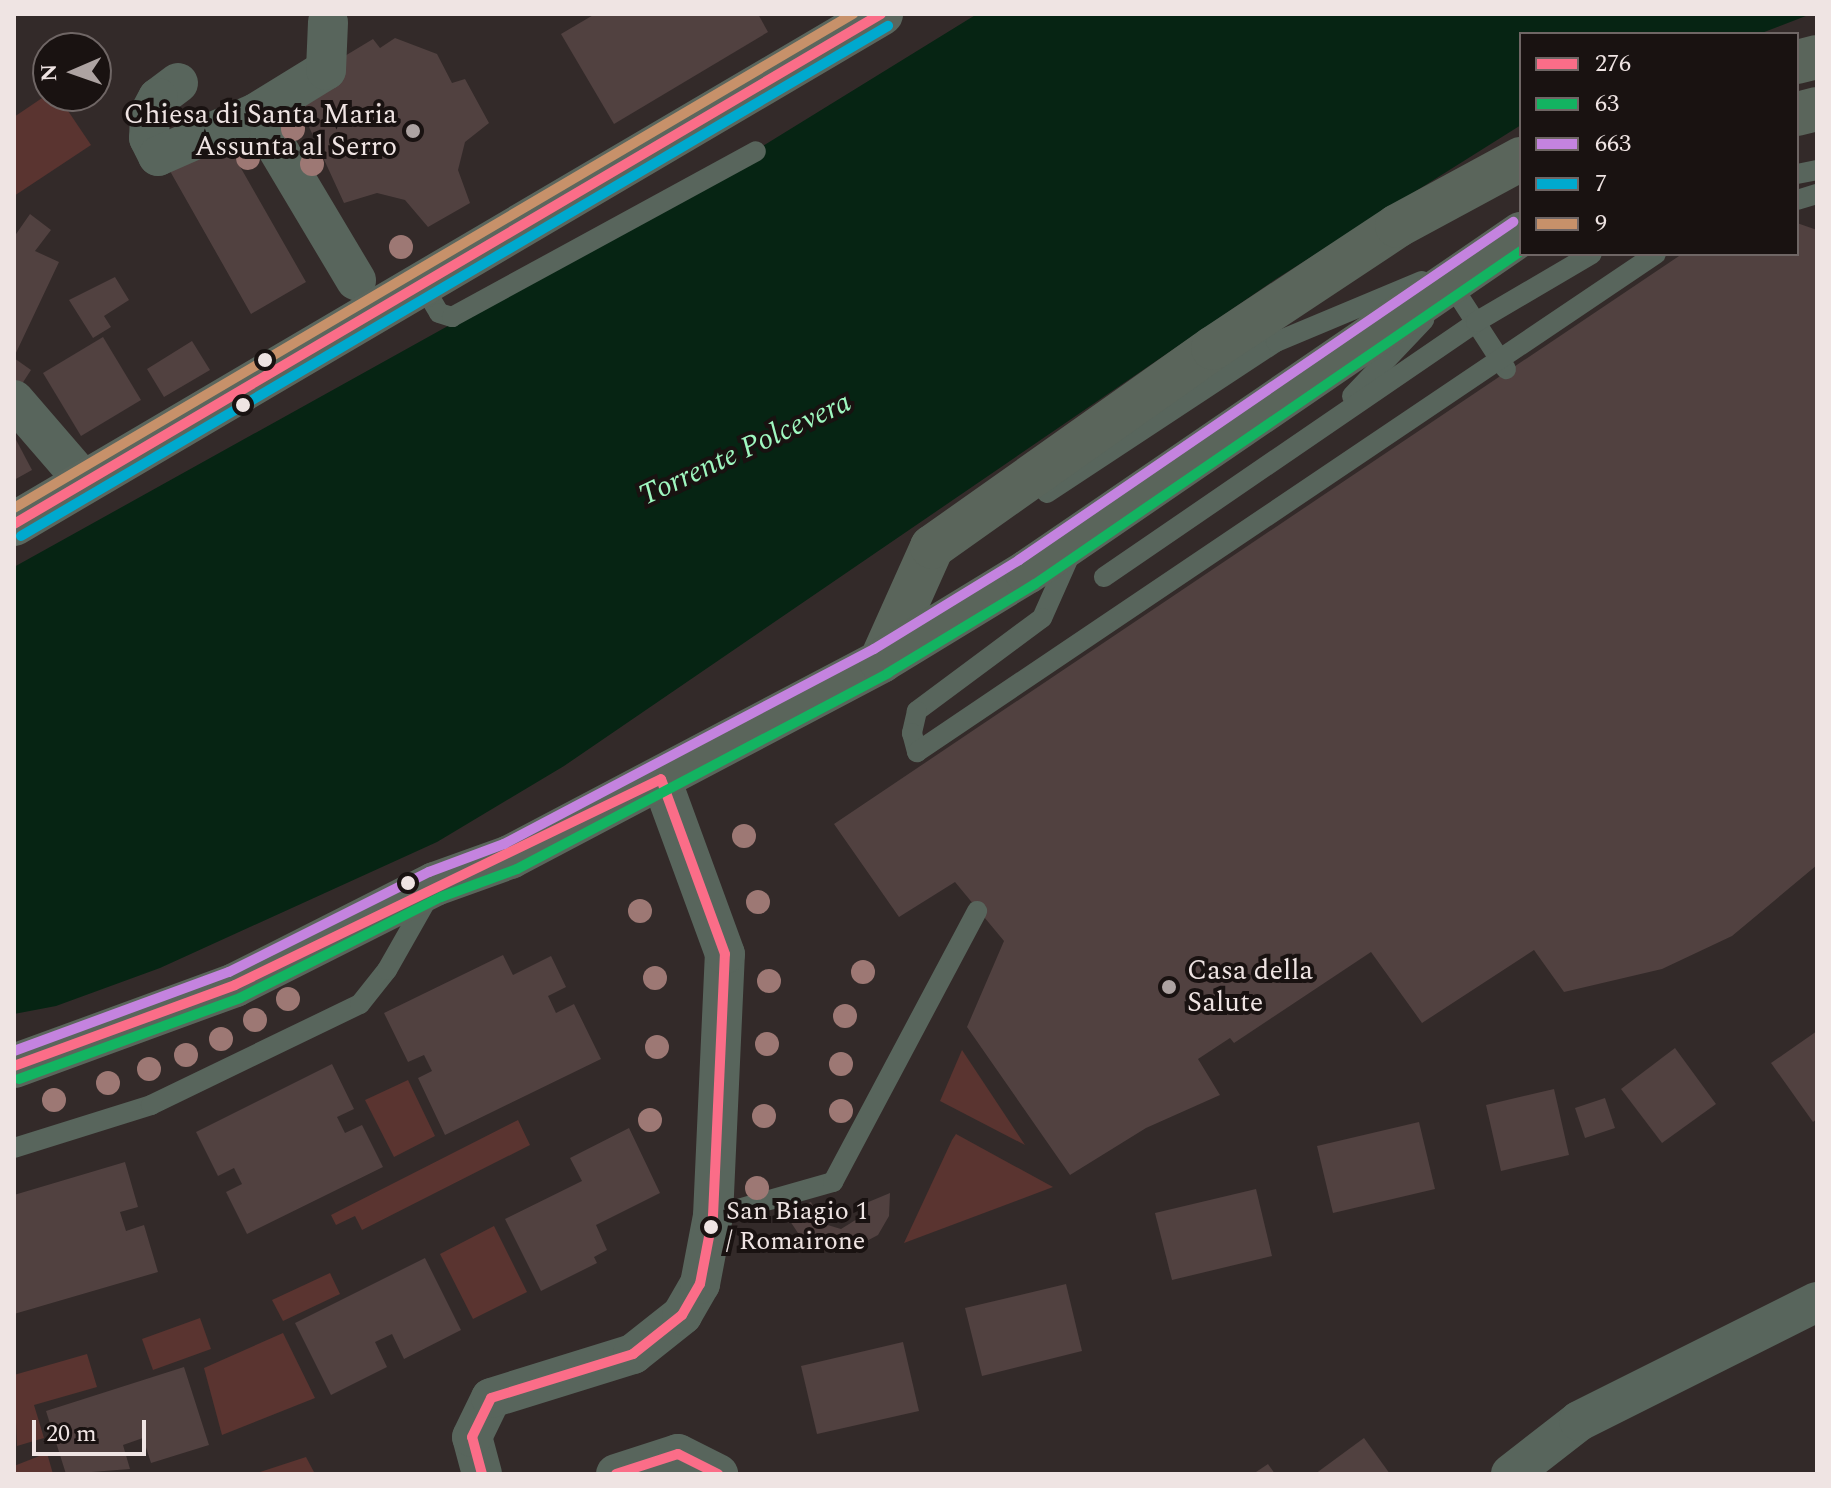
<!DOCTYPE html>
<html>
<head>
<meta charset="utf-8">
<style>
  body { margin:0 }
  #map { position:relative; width:1831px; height:1488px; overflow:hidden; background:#332a29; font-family:Spectral,serif }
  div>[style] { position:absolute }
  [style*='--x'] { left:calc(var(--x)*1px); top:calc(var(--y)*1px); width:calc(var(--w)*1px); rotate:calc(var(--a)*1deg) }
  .green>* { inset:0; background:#5a3430 }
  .water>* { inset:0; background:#062413 }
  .building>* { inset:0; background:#514140 }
  .lane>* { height:20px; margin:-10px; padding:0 10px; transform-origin:10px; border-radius:10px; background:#58655c }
  .street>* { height:40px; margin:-20px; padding:0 20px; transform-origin:20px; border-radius:20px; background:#58655c }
  .secondary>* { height:44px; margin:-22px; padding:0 22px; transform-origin:22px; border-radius:22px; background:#5b665d }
  .primary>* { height:44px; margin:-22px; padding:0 22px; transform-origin:22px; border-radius:22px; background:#5a655b }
  .bus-1>* { height:10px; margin:-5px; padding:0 5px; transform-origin:5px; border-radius:5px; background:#fb6d88 }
  .bus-2>* { height:10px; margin:-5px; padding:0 5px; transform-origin:5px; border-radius:5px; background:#13b361 }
  .bus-3>* { height:10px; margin:-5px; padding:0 5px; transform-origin:5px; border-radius:5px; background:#c483df }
  .bus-4>* { height:10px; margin:-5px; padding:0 5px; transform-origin:5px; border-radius:5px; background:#00a9ce }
  .bus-5>* { height:10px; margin:-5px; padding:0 5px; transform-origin:5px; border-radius:5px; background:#c7916a }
  .trees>* { width:24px; height:24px; margin:-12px; border-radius:50%; background:#9d7874 }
  .dots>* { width:22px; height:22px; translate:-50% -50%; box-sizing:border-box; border:4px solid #191211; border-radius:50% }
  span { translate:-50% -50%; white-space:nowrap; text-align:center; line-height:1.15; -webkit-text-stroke:8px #191211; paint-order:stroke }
  .bus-label { font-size:26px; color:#efe4e3 }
  .left { translate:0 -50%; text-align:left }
  .poi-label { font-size:28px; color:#efe4e3 }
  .right { translate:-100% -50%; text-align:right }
  .water-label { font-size:30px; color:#9ff8c0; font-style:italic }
  .frame { position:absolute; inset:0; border:16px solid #efe4e3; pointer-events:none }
  .legend { position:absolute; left:1519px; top:32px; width:280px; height:224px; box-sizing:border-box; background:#191211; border:2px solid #6f6665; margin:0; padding:10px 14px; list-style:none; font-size:24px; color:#efe4e3 }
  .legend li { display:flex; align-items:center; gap:16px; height:40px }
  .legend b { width:40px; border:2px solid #6f6665 }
  .north { position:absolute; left:32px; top:32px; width:80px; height:80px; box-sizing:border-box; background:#191211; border:2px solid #6f6665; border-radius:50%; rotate:268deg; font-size:22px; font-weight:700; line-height:32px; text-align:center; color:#efe4e3 }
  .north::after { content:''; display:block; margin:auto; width:28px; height:36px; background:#ada3a2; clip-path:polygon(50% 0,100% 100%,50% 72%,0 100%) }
  .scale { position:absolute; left:32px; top:1420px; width:114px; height:36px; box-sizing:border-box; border:4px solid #efe4e3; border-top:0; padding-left:10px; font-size:24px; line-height:28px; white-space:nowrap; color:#efe4e3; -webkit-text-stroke:6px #191211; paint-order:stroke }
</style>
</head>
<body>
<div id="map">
  <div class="green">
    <i style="clip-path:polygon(48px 94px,58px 96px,91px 145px,14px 196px,14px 117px)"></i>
    <i style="clip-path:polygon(962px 1050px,1025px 1145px,940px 1101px)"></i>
    <i style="clip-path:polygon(408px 1080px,435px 1136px,394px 1157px,365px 1100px)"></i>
    <i style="clip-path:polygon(518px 1120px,530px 1145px,362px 1230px,355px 1216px,336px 1225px,331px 1215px)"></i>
    <i style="clip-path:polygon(956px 1134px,1053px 1187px,904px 1243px,952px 1140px)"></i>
    <i style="clip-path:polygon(494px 1226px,527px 1292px,473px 1319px,440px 1254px)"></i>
    <i style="clip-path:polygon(330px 1273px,340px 1294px,283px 1321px,272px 1300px)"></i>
    <i style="clip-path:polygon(200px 1318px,211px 1349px,153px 1370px,142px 1339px)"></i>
    <i style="clip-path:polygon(283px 1333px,315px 1398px,222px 1435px,204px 1368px)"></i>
    <i style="clip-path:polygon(87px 1354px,97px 1387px,34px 1405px,44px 1438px,17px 1446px,14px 1375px)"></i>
    <i style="clip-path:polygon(47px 1453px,53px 1474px,14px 1474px,14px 1466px)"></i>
    <i style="clip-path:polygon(306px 1457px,315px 1474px,254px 1474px)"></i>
  </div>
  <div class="water">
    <i style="clip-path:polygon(977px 14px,1811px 14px,1759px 34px,1521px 34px,1521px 125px,1276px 279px,564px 766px,437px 842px,160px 968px,56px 1006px,14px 1014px,14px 567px,680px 197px)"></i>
  </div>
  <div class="building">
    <i style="clip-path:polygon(595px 14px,758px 14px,768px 32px,614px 124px,561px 34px)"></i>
    <i style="clip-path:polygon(395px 38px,437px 54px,452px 83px,465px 79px,489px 123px,465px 142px,458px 170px,470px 203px,428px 227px,405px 200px,377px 193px,344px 203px,304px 116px,234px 156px,306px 282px,251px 314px,166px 164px,373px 39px,380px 48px)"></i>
    <i style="clip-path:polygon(30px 214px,51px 230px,35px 251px,59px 262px,14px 357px,14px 237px)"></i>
    <i style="clip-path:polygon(1797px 223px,1817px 230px,1817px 865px,1732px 936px,1662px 969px,1564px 992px,1534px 950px,1422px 1023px,1371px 952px,1234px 1043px,1230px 1038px,1198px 1059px,1220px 1095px,1146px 1128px,1070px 1175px,967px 1027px,1004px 941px,955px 882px,899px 917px,834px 824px,1682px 254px,1797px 254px)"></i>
    <i style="clip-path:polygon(115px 277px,129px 300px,104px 316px,111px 327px,93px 338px,69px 300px)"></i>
    <i style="clip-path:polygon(103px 337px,141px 400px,81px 436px,43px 373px)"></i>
    <i style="clip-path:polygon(192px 341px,210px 370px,164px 397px,147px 369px)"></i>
    <i style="clip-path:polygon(14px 358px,31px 370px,18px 390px,14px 386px)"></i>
    <i style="clip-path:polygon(14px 436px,32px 470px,14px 480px)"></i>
    <i style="clip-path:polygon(503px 955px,513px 975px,551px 956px,566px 987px,548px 996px,556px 1013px,574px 1004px,601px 1059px,445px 1135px,418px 1078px,432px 1071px,424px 1055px,408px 1062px,384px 1013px)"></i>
    <i style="clip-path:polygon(1817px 1031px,1817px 1119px,1813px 1122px,1771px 1063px)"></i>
    <i style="clip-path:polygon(1675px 1048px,1716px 1104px,1662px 1143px,1621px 1089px)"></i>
    <i style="clip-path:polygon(332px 1064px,354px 1109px,337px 1117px,345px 1133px,362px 1125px,383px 1167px,247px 1234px,226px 1192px,242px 1184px,234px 1168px,218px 1176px,196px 1132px)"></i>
    <i style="clip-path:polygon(1554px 1089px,1569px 1155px,1501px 1171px,1486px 1105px)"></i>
    <i style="clip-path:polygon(1605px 1098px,1615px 1128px,1585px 1138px,1575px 1108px)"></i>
    <i style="clip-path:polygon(1419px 1122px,1435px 1189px,1333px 1213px,1317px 1146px)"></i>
    <i style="clip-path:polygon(629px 1128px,660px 1193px,596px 1225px,607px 1250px,594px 1257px,597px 1263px,541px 1291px,505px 1219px,582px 1181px,570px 1158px)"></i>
    <i style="clip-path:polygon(125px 1162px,138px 1207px,120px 1212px,126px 1231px,144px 1225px,158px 1272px,14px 1314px,14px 1195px)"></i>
    <i style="clip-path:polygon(1256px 1189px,1272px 1256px,1172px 1280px,1155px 1213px)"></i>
    <i style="clip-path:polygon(890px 1193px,889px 1216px,878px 1235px,846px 1252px,823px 1251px,804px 1242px,784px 1212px,811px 1202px,821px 1223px,841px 1229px,862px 1216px,866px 1203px)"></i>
    <i style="clip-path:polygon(425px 1258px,461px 1330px,404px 1359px,392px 1334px,375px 1342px,387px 1367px,331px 1395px,295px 1323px)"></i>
    <i style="clip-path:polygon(1066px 1284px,1082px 1351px,982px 1376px,965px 1308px)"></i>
    <i style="clip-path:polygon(903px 1342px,919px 1411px,817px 1434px,801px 1366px)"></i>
    <i style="clip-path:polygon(184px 1367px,209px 1445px,151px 1463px,143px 1438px,123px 1445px,130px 1469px,66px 1474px,46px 1411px)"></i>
    <i style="clip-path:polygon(1364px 1438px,1390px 1474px,1315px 1474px)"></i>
    <i style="clip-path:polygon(1268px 1464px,1275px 1474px,1253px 1474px)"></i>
  </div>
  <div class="lane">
    <i style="--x:1797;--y:174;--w:20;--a:-11"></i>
    <i style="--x:1797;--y:200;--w:21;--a:-17"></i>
    <i style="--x:1449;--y:281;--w:105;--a:57.1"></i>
    <i style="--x:423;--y:286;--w:31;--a:59"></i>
    <i style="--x:439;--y:313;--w:14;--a:17"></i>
    <i style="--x:452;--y:317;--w:346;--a:-28.6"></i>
    <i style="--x:1352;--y:396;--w:105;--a:-46.5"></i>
    <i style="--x:1047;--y:493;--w:274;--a:-33.4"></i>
    <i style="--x:1276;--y:342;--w:158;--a:-22.7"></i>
    <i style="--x:1071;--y:553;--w:71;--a:114"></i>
    <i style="--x:1042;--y:618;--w:156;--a:143.4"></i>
    <i style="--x:917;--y:711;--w:23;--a:103"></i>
    <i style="--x:912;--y:733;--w:20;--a:75"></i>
    <i style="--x:917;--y:752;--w:891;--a:-33.98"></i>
    <i style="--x:1104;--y:577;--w:451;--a:-34.4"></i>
    <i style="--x:1476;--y:322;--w:134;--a:-30.4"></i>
    <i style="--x:14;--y:1148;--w:144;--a:-17.4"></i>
    <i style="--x:151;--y:1105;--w:232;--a:-25.8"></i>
    <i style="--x:360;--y:1004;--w:43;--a:-51.5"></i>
    <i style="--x:387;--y:970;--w:85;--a:-60.4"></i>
    <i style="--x:713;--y:1216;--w:125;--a:-15.8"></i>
    <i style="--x:833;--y:1182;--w:307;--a:-62"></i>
  </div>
  <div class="street">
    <i style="--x:178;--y:83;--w:25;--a:143"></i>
    <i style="--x:158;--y:98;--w:17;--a:118"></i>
    <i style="--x:150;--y:113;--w:25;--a:92"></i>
    <i style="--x:149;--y:138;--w:20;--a:63"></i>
    <i style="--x:158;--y:156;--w:107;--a:-23.7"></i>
    <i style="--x:256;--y:113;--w:82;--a:-31.6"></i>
    <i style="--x:326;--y:70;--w:48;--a:-87.6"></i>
    <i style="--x:270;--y:136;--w:168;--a:59.2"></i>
    <i style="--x:14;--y:400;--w:107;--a:49.2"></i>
    <i style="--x:482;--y:1474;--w:38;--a:-105"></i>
    <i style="--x:472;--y:1437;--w:43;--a:-64"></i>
    <i style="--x:491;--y:1398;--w:149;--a:-17.2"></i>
    <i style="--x:633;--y:1354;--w:63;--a:-38.5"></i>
    <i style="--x:682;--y:1315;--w:36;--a:-60"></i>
    <i style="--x:700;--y:1284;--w:69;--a:-79.2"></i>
    <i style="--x:713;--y:1216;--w:262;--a:-87.4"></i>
    <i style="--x:725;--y:954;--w:186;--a:-110.1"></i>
    <i style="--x:616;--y:1474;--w:65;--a:-17.9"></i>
    <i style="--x:678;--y:1454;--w:45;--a:26.6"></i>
    <i style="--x:1511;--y:1474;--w:86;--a:-37.9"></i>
    <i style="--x:1579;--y:1421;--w:266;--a:-26.6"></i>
  </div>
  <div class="secondary">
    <i style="--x:14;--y:524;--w:1006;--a:-30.47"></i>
  </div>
  <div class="primary">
    <i style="--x:1797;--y:62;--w:21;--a:-14"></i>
    <i style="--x:1797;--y:114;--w:21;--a:-14"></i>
    <i style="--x:881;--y:661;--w:125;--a:-65.9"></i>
    <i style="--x:932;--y:547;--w:344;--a:-35.3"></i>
    <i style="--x:1213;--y:348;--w:221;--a:-33.5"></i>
    <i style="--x:1397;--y:226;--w:141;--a:-28.4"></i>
    <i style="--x:14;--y:1066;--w:235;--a:-20.1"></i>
    <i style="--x:235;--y:985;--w:224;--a:-26.8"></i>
    <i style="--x:435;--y:884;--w:80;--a:-19.8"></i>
    <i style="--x:510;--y:857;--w:420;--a:-27.8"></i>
    <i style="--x:881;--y:661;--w:171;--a:-31.4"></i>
    <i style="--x:1027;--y:572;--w:599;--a:-34.38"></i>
  </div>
  <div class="bus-1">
    <i style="--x:14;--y:524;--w:1006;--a:-30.47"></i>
    <i style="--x:14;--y:1066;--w:235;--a:-20.1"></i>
    <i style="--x:235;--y:985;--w:473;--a:-25.8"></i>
    <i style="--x:482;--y:1474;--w:38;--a:-105"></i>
    <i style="--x:472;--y:1437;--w:43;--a:-64"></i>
    <i style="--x:491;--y:1398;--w:149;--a:-17.2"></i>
    <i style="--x:633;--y:1354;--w:63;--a:-38.5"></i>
    <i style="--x:682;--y:1315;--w:36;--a:-60"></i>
    <i style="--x:700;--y:1284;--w:69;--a:-79.2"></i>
    <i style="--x:713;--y:1216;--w:262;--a:-87.4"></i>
    <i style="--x:725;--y:954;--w:186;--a:-110.1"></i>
    <i style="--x:616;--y:1474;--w:65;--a:-17.9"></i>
    <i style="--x:678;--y:1454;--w:45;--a:26.6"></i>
  </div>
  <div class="bus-2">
    <i style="--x:19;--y:1079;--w:235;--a:-20.1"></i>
    <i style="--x:240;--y:998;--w:225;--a:-26.7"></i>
    <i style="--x:441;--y:897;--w:81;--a:-20.2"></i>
    <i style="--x:517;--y:869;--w:420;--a:-27.8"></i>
    <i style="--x:888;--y:673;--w:172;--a:-31.2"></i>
    <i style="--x:1035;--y:584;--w:589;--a:-34.42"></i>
  </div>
  <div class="bus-3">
    <i style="--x:14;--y:1051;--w:229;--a:-20.2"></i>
    <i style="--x:229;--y:972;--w:224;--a:-26.6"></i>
    <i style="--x:429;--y:872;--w:80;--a:-20.5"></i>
    <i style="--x:504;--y:844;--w:418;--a:-27.8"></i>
    <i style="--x:874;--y:649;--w:170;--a:-31.5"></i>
    <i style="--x:1019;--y:560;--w:599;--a:-34.38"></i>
  </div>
  <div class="bus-4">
    <i style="--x:21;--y:536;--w:1006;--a:-30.47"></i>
  </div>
  <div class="bus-5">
    <i style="--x:14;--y:508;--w:974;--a:-30.49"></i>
  </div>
  <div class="trees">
    <i style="left:293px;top:129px"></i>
    <i style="left:248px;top:158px"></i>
    <i style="left:312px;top:164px"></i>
    <i style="left:401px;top:247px"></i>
    <i style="left:744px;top:836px"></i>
    <i style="left:758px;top:902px"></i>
    <i style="left:640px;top:911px"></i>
    <i style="left:863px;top:972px"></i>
    <i style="left:655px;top:978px"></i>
    <i style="left:769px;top:981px"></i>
    <i style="left:288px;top:999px"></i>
    <i style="left:845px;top:1016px"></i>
    <i style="left:255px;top:1020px"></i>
    <i style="left:221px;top:1039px"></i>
    <i style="left:767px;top:1044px"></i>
    <i style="left:657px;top:1047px"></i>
    <i style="left:186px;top:1055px"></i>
    <i style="left:841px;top:1064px"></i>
    <i style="left:149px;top:1069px"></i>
    <i style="left:108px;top:1083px"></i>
    <i style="left:54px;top:1100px"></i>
    <i style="left:841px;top:1111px"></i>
    <i style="left:764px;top:1116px"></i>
    <i style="left:650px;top:1120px"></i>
    <i style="left:757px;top:1188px"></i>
  </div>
  <div class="dots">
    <i style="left:413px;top:131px;background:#ada3a2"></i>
    <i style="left:265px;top:360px;background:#efe4e3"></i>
    <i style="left:243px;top:405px;background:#efe4e3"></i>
    <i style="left:408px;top:883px;background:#efe4e3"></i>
    <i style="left:1169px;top:987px;background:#ada3a2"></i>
    <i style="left:711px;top:1227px;background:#efe4e3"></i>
  </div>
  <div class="bus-label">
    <span class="left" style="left:726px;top:1227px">San Biagio 1<br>/ Romairone</span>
  </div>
  <div class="poi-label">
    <span class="right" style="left:397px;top:131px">Chiesa di Santa Maria<br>Assunta al Serro</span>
    <span class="left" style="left:1187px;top:987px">Casa della<br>Salute</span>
  </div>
  <div class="water-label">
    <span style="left:745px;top:449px;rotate:-25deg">Torrente Polcevera</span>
  </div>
  <div class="frame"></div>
  <ul class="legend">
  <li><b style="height:10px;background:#fb6d88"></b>276</li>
  <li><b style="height:10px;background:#13b361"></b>63</li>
  <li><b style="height:10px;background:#c483df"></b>663</li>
  <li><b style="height:10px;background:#00a9ce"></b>7</li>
  <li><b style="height:10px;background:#c7916a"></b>9</li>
  </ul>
  <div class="north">N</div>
  <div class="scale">20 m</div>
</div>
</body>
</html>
